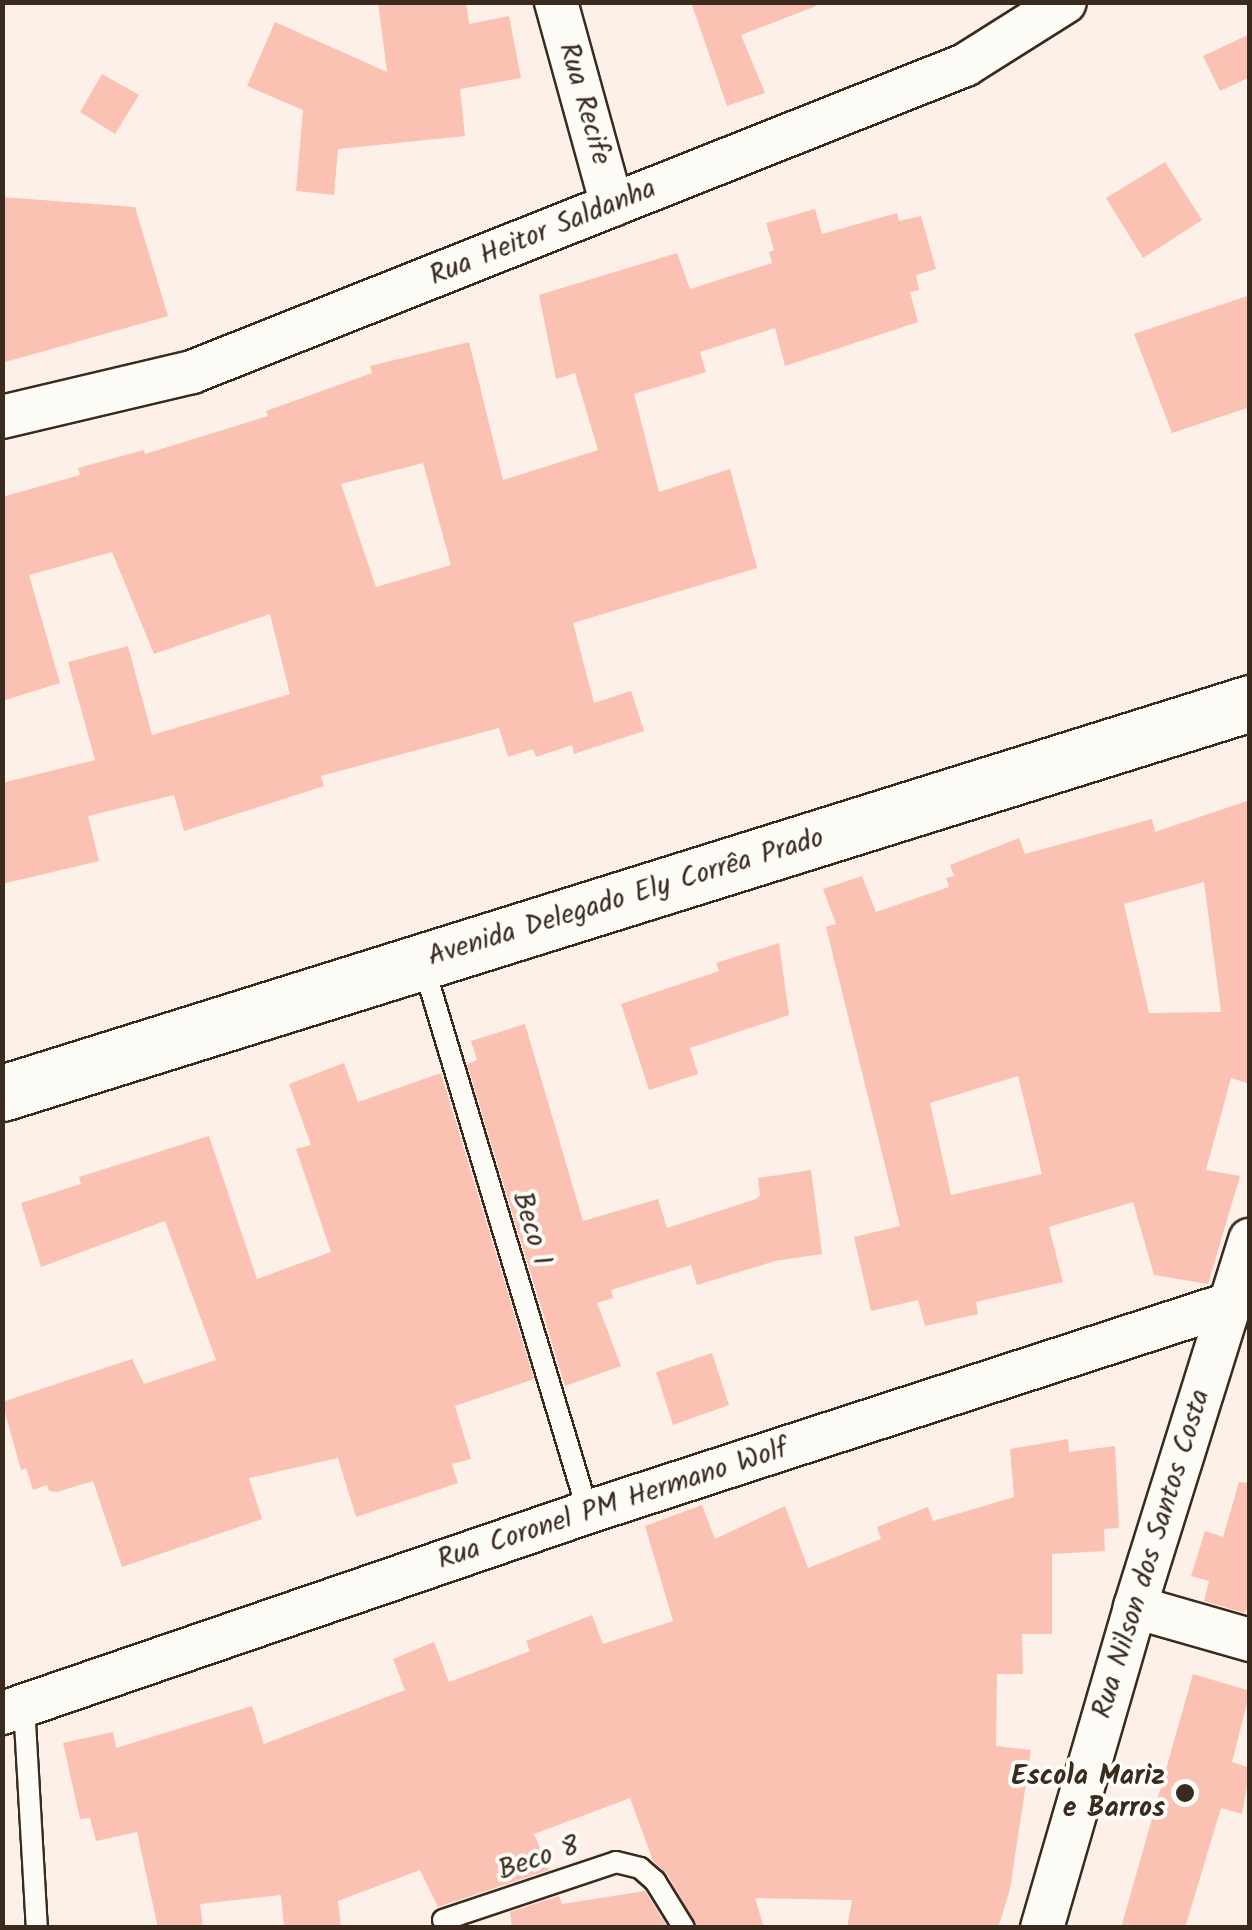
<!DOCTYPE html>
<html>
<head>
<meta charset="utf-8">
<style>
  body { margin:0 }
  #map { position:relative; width:1252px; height:1930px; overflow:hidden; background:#fdf0e9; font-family:Kalam,sans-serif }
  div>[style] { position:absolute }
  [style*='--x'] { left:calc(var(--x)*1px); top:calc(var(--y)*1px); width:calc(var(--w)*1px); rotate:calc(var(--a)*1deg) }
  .building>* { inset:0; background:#fbc1b3 }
  .roads { filter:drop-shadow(2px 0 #3b2a1e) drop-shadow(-2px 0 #3b2a1e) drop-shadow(0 2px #3b2a1e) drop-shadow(0 -2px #3b2a1e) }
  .lane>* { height:20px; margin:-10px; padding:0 10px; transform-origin:10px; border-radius:10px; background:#fdfcf7 }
  .street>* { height:42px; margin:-21px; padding:0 21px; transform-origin:21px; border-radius:21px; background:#fdfcf7 }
  .secondary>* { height:55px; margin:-27.5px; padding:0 27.5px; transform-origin:27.5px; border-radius:27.5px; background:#fdfcf7 }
  .dots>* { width:28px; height:28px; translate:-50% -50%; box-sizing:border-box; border:5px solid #fdfcf7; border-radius:50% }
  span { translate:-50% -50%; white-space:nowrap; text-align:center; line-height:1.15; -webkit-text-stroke:8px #fdfcf7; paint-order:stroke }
  .street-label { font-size:28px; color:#3b2a1e }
  .poi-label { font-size:28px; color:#3b2a1e; font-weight:700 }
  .right { translate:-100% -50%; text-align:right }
  .frame { position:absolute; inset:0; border:5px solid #3b2a1e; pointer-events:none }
</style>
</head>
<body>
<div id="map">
  <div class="building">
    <i style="clip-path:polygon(378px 2px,466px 2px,469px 24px,509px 16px,521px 78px,460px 89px,465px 136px,338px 149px,334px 195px,296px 191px,303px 110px,247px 86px,275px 22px,387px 72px)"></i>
    <i style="clip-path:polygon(691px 2px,815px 2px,816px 6px,741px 35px,765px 93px,727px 106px)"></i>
    <i style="clip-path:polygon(1250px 34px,1250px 77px,1220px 91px,1203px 56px)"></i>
    <i style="clip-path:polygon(102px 74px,139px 95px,115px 134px,80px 112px)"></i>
    <i style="clip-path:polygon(1165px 162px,1202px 220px,1143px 258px,1106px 198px)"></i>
    <i style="clip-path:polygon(2px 197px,135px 207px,168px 316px,2px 363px)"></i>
    <i style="clip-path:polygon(evenodd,815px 209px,822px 234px,897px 213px,899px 221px,921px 216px,936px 269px,916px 275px,919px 290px,910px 292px,918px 322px,785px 366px,775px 328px,700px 352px,706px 372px,634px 394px,659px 492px,730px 469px,757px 568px,573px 623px,594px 703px,631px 691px,644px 731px,574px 754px,572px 745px,536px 757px,533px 749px,508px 757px,499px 728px,321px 776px,324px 786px,184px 831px,174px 795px,88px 816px,99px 861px,2px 884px,2px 783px,95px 760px,68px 662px,128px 646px,152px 735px,290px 694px,270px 614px,154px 654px,112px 552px,29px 575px,60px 683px,2px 701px,2px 497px,80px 475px,78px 468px,144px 450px,145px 454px,268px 416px,266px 411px,372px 373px,370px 366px,469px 342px,503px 480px,598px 450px,575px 373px,556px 379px,539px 295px,677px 253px,690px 289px,772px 263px,769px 252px,774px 250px,766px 223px,815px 209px,423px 463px,451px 565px,376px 587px,341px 484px,423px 463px)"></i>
    <i style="clip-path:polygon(1250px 295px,1250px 407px,1172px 433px,1134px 334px)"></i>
    <i style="clip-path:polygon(evenodd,1250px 800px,1250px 1084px,1231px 1078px,1206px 1170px,1240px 1176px,1208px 1284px,1154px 1275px,1133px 1202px,1049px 1227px,1063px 1282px,976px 1302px,978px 1314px,925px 1326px,918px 1300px,871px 1311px,854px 1237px,900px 1226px,826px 927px,836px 924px,823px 889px,862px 876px,876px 912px,949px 887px,946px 878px,954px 876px,950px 865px,1019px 838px,1025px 854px,1152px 819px,1155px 832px,1250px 800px,1204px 882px,1221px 1012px,1149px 1013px,1124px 904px,1204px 882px,1250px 800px,1018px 1076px,1042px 1174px,951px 1195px,930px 1103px,1018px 1076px)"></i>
    <i style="clip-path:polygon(779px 943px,789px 1015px,690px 1048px,698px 1074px,649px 1090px,621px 1004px,719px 971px,716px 963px)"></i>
    <i style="clip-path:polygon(525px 1024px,583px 1221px,658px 1199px,667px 1228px,756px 1199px,760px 1195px,758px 1178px,811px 1170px,822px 1254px,775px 1261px,697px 1285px,691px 1265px,611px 1290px,613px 1298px,597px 1303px,621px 1366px,565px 1386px,467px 1064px,477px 1060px,471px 1041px)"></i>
    <i style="clip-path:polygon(344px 1063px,358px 1102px,441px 1073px,534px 1379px,455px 1406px,471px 1459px,452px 1464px,458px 1483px,356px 1517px,338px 1458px,249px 1478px,262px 1519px,122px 1567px,93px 1481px,57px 1492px,49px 1491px,47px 1485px,33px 1490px,26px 1468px,21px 1470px,2px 1402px,132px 1359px,144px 1384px,216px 1360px,165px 1221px,41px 1267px,21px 1203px,81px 1184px,79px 1177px,209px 1136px,257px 1279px,331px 1252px,296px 1149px,311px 1145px,289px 1084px)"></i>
    <i style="clip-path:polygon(712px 1353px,729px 1405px,673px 1425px,656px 1372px)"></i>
    <i style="clip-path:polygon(1068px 1439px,1069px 1452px,1115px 1446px,1119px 1528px,1104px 1529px,1105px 1551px,1052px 1554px,1052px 1634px,1022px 1634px,1023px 1674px,997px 1674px,996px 1746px,1031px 1750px,1010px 1889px,998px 1928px,847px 1928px,852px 1900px,755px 1898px,764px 1928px,698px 1928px,667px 1874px,653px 1861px,630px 1798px,534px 1834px,549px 1870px,438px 1907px,420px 1870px,338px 1901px,341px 1928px,284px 1928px,281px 1895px,200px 1904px,203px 1928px,158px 1928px,137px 1832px,96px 1841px,90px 1818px,80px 1819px,63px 1743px,113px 1732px,116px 1748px,252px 1706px,264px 1744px,405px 1690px,393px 1659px,434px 1642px,449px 1682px,530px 1651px,526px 1641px,592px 1615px,603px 1644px,673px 1621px,645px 1526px,702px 1505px,715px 1539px,785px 1506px,808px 1568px,881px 1539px,877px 1527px,928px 1507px,933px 1521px,1014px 1497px,1010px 1449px)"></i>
    <i style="clip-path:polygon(1239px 1482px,1250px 1483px,1250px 1599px,1245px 1613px,1204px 1601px,1209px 1581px,1191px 1576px,1205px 1531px,1223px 1537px)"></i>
    <i style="clip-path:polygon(1193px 1674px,1250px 1691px,1232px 1762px,1250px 1768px,1242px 1814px,1221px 1808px,1185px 1928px,1121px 1928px)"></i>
    <i style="clip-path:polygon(645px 1891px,668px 1928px,512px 1928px,510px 1912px,559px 1896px,562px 1904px)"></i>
  </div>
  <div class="roads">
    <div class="lane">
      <i style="--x:423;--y:964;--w:572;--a:73.24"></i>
      <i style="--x:24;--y:1705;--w:223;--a:86.7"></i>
      <i style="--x:443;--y:1920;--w:182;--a:-18.5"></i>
      <i style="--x:616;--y:1862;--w:25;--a:14"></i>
      <i style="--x:640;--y:1868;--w:20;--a:41"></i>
      <i style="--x:655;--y:1881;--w:55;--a:58.3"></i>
    </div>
    <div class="street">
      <i style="--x:556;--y:2;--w:211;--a:74.6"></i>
      <i style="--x:2;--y:417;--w:195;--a:-13.3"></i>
      <i style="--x:192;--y:372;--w:832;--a:-21.66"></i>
      <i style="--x:965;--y:65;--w:118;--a:-32.2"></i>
      <i style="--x:1135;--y:1607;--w:120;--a:16"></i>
      <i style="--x:2;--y:1713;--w:620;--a:-18.93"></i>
      <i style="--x:588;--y:1512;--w:671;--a:-17.98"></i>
      <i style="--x:1042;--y:1928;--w:334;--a:-73.8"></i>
      <i style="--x:1135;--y:1607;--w:385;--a:-72.6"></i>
    </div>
    <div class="secondary">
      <i style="--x:2;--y:1093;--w:1308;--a:-17.35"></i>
    </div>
  </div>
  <div class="dots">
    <i style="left:1185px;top:1793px;background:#3b2a1e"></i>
  </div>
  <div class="street-label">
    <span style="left:584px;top:104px;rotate:74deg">Rua Recife</span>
    <span style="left:543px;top:233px;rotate:-22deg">Rua Heitor Saldanha</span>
    <span style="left:626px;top:898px;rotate:-17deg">Avenida Delegado Ely Corrêa Prado</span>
    <span style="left:531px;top:1229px;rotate:73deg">Beco I</span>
    <span style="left:613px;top:1505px;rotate:-18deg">Rua Coronel PM Hermano Wolf</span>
    <span style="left:1152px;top:1554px;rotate:-73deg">Rua Nilson dos Santos Costa</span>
    <span style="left:539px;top:1859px;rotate:-19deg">Beco 8</span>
  </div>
  <div class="poi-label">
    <span class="right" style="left:1165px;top:1793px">Escola Mariz<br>e Barros</span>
  </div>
  <div class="frame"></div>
</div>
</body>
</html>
